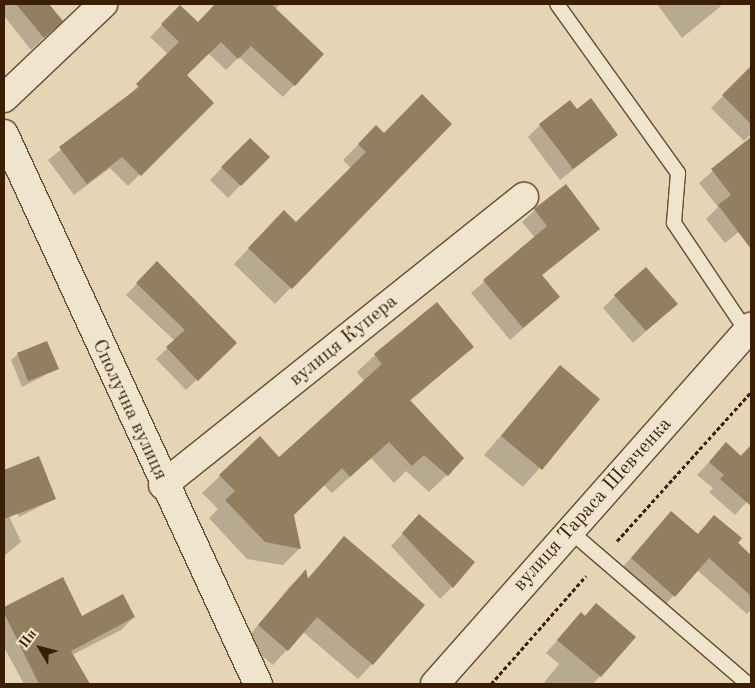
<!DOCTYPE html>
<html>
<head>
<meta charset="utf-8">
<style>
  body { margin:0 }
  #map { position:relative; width:755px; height:688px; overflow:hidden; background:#e6d5b4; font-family:"Old Standard TT",serif }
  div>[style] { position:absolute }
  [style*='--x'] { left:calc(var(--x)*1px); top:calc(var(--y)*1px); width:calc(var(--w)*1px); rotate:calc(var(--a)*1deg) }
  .shadow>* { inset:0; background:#0003 }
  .building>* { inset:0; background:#947e60 }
  .path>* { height:3px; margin-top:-1.5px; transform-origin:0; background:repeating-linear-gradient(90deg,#3b1f04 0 4px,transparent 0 6.5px) }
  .roads { filter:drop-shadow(1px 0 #664c30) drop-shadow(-1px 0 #664c30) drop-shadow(0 1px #664c30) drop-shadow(0 -1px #664c30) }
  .service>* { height:14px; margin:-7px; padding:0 7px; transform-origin:7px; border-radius:7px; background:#efe4ce }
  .minor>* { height:28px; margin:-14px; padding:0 14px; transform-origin:14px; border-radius:14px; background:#efe4ce }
  .tertiary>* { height:28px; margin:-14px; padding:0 14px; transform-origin:14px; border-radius:14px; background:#efe4ce }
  span { translate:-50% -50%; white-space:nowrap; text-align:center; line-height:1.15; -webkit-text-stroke:5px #efe4ce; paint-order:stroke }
  .street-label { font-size:20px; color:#3b1f04 }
  .frame { position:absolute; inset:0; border:5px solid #3b1f04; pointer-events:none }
  .north { position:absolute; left:15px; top:623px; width:50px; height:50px; -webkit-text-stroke:4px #efe4ce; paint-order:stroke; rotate:307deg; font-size:14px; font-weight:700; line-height:20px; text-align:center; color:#3b1f04 }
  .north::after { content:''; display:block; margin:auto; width:18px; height:22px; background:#3b1f04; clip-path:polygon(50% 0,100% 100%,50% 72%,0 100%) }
</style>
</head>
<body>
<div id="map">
  <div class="shadow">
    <i style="clip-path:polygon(4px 4px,50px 4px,49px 33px,31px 50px,4px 16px)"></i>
    <i style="clip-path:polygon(218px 4px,280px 4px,275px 9px,294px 85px,283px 97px,239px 57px,226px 70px,208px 53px,185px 76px,212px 103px,128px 186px,110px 168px,74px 195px,48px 160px,127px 98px,168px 54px,150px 37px,180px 7px,198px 24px)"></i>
    <i style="clip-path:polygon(657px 4px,719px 4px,721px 6px,682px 38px)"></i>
    <i style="clip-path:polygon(740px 79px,751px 91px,751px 134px,744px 141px,711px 108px)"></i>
    <i style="clip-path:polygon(577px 111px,617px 135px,560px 180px,528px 137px,540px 125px)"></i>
    <i style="clip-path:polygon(451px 124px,275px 304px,234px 264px,269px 227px,296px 223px,351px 168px,343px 160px,361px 142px)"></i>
    <i style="clip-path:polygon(250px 139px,268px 157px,228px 198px,210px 180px)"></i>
    <i style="clip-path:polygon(736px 151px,751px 171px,751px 222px,725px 243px,706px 219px,718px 207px,699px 183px)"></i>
    <i style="clip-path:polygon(535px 210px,599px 229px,541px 276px,559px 297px,510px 340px,471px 293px,535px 238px,522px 222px)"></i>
    <i style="clip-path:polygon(157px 263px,236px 342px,186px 390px,156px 359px,175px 341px,126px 295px)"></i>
    <i style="clip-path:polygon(615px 296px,676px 304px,633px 343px,603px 308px)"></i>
    <i style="clip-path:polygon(437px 304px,473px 347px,410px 401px,447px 475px,429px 492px,406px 471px,394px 483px,371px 458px,332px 493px,324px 485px,293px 515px,300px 548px,283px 565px,247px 559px,209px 518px,218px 509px,202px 493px,260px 438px,279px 459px,364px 381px,357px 372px,375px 355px)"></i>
    <i style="clip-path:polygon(18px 354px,57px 369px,22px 387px,11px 360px)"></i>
    <i style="clip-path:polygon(560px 367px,599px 400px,523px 487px,484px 455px)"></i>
    <i style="clip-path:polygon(726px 444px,740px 456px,751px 446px,751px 497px,735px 515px,709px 492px,713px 488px,697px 475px)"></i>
    <i style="clip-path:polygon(9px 469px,55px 499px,19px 517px,4px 479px)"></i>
    <i style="clip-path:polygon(4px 505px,21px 542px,4px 556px)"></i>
    <i style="clip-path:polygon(671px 513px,697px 535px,714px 517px,751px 556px,751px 610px,747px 614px,697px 570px,663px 607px,620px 570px)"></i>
    <i style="clip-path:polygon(419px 516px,452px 587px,440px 599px,391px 546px)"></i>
    <i style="clip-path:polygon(344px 538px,372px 664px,358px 679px,303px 632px,273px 665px,245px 641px,291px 585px,305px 572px,307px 579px)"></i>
    <i style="clip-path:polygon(62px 579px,81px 617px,134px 617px,121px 630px,72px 655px,89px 684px,24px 684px,4px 647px,4px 608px)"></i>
    <i style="clip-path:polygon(581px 614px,634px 637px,593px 684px,543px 684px,559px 664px,546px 653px)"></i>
  </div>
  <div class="building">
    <i style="clip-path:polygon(16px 4px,49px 4px,63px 21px,44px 38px)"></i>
    <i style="clip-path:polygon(215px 4px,271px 4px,324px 54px,295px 86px,251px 46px,238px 59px,221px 42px,187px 75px,214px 103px,141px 176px,122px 157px,87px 184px,59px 147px,139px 87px,136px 84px,179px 42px,161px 24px,180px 5px,198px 22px)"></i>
    <i style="clip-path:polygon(751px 66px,751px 124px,722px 95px)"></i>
    <i style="clip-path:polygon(422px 94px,452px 124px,292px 289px,248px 248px,284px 210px,296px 222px,366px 152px,358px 144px,376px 125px,384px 133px)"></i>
    <i style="clip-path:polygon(591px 98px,618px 135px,573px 169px,539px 124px,570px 100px,577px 109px)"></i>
    <i style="clip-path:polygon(751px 137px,751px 249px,718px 205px,731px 195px,711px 169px)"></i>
    <i style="clip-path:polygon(250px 138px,270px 157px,241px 186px,221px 167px)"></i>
    <i style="clip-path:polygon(566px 184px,600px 229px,542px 275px,560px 297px,523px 328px,483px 280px,547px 226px,534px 209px)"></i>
    <i style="clip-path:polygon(157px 261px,237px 343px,198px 381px,166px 347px,185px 330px,136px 283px)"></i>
    <i style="clip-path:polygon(646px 267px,678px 304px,646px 331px,614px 295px)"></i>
    <i style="clip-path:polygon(437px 302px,474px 347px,410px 400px,464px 458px,448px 476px,424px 455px,412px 466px,389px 442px,350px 477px,342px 468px,294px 515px,301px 549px,265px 542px,225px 500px,235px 491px,219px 475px,260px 436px,279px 457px,382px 364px,374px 354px)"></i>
    <i style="clip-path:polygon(47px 341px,59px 369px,28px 381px,17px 353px)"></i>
    <i style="clip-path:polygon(560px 365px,600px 399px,542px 470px,501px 436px)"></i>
    <i style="clip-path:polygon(726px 442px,741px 456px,751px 445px,751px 506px,720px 479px,724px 475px,709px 462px)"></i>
    <i style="clip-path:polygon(39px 456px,56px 499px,4px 519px,4px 470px)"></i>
    <i style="clip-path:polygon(671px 511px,698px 534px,714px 515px,742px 538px,738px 543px,751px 555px,751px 596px,709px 558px,675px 597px,631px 558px)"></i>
    <i style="clip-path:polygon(419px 514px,475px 562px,453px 588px,402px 533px)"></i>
    <i style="clip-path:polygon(344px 536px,425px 605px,373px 665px,317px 617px,288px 651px,258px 625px,306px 569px,308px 579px)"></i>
    <i style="clip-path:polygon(63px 577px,82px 616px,123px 594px,135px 617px,71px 651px,90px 684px,39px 684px,4px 613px,4px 607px)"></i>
    <i style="clip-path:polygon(596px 603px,636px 637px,601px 677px,557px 640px,581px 612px,585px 616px)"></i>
  </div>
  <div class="path">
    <i style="--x:617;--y:541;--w:200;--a:-48"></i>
    <i style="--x:491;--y:684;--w:144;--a:-48.7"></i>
  </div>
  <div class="roads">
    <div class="service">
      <i style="--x:557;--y:4;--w:208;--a:54.4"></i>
      <i style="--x:678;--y:173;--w:50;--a:94.6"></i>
      <i style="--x:674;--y:223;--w:131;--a:56.2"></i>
      <i style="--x:570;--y:531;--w:235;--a:40.7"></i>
    </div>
    <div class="minor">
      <i style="--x:4;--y:98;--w:137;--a:-43.5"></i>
      <i style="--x:4;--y:134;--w:606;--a:65.21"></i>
      <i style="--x:163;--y:485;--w:462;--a:-38.6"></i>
    </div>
    <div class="tertiary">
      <i style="--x:435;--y:684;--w:477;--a:-48.5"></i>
    </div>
  </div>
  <div class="street-label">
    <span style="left:344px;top:341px;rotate:-39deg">вулиця Купера</span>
    <span style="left:129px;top:410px;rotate:65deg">Сполучна вулиця</span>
    <span style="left:593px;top:505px;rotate:-48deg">вулиця Тараса Шевченка</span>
  </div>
  <div class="frame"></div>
  <div class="north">Пн</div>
</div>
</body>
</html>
